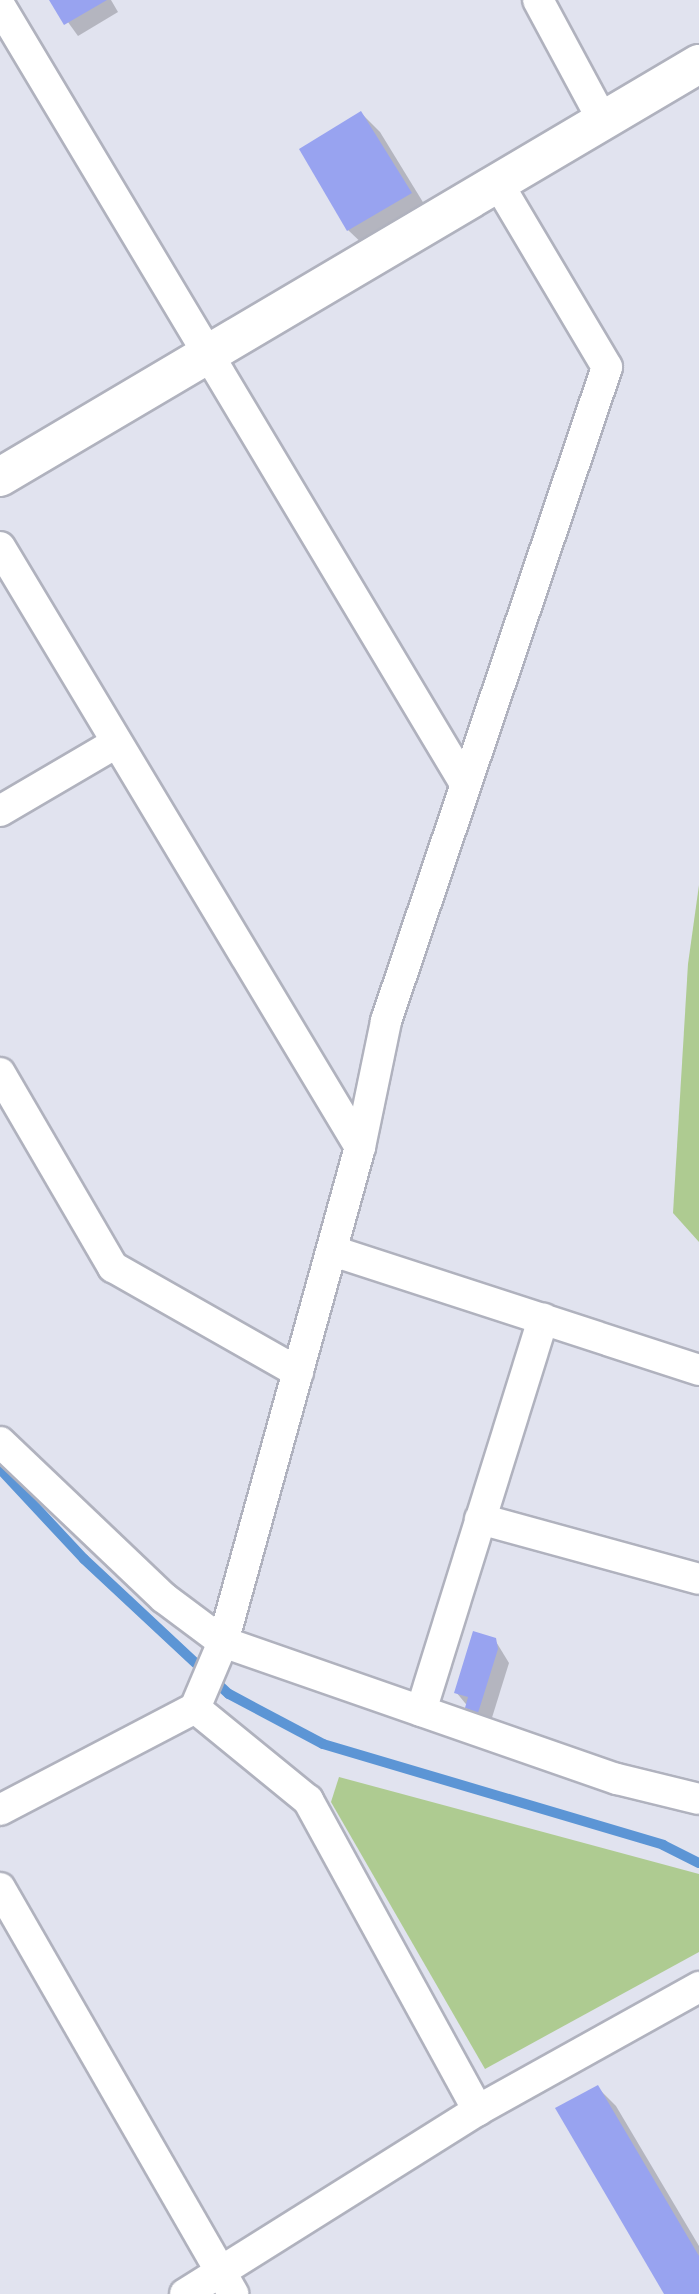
<!DOCTYPE html>
<html>
<head>
<meta charset="utf-8">
<style>
  body { margin:0 }
  #map { position:relative; width:699px; height:2294px; overflow:hidden; background:#e1e3ef; font-family:Merriweather,serif }
  div>[style] { position:absolute }
  [style*='--x'] { left:calc(var(--x)*1px); top:calc(var(--y)*1px); width:calc(var(--w)*1px); rotate:calc(var(--a)*1deg) }
  .green>* { inset:0; background:#aecb91 }
  .shadow>* { inset:0; background:#0003 }
  .stream>* { height:10px; margin:-5px; padding:0 5px; transform-origin:5px; border-radius:5px; background:#5c95d5 }
  .building>* { inset:0; background:#98a3f0 }
  .roads { filter:drop-shadow(2px 0 #b0b2be) drop-shadow(-2px 0 #b0b2be) drop-shadow(0 2px #b0b2be) drop-shadow(0 -2px #b0b2be) }
  .minor>* { height:30px; margin:-15px; padding:0 15px; transform-origin:15px; border-radius:15px; background:#fff }
  .tertiary>* { height:38px; margin:-19px; padding:0 19px; transform-origin:19px; border-radius:19px; background:#fff }
  span { translate:-50% -50%; white-space:nowrap; text-align:center; line-height:1.15; -webkit-text-stroke:6px #e1e3ef; paint-order:stroke }
</style>
</head>
<body>
<div id="map">
  <div class="green">
    <i style="clip-path:polygon(699px 885px,699px 1242px,673px 1213px,688px 964px)"></i>
    <i style="clip-path:polygon(339px 1777px,699px 1874px,699px 1952px,485px 2069px,331px 1802px)"></i>
  </div>
  <div class="shadow">
    <i style="clip-path:polygon(52px 0,111px 0,118px 12px,78px 36px)"></i>
    <i style="clip-path:polygon(361px 113px,380px 132px,429px 212px,367px 248px,348px 230px)"></i>
    <i style="clip-path:polygon(495px 1640px,509px 1663px,490px 1724px,479px 1720px,456px 1692px)"></i>
    <i style="clip-path:polygon(598px 2088px,616px 2106px,699px 2246px,699px 2294px,666px 2294px)"></i>
  </div>
  <div class="stream">
    <i style="--x:0;--y:1469;--w:123;--a:47"></i>
    <i style="--x:84;--y:1559;--w:198;--a:43"></i>
    <i style="--x:229;--y:1694;--w:106;--a:28"></i>
    <i style="--x:323;--y:1744;--w:355;--a:16.5"></i>
    <i style="--x:663;--y:1845;--w:40;--a:26.6"></i>
  </div>
  <div class="building">
    <i style="clip-path:polygon(49px 0,107px 0,64px 25px)"></i>
    <i style="clip-path:polygon(361px 111px,412px 193px,347px 231px,299px 149px)"></i>
    <i style="clip-path:polygon(473px 1631px,496px 1638px,498px 1649px,478px 1713px,465px 1708px,468px 1697px,454px 1693px)"></i>
    <i style="clip-path:polygon(598px 2085px,699px 2256px,699px 2294px,664px 2294px,555px 2108px)"></i>
  </div>
  <div class="roads">
    <div class="minor">
      <i style="--x:538;--y:0;--w:135;--a:61.7"></i>
      <i style="--x:0;--y:6;--w:904;--a:59.12"></i>
      <i style="--x:0;--y:547;--w:700;--a:59.04"></i>
      <i style="--x:0;--y:811;--w:134;--a:-30.4"></i>
      <i style="--x:0;--y:1073;--w:225;--a:59.8"></i>
      <i style="--x:113;--y:1267;--w:213;--a:29.6"></i>
      <i style="--x:333;--y:1251;--w:385;--a:18"></i>
      <i style="--x:0;--y:1442;--w:226;--a:43.6"></i>
      <i style="--x:164;--y:1598;--w:74;--a:36.7"></i>
      <i style="--x:223;--y:1642;--w:417;--a:19.2"></i>
      <i style="--x:617;--y:1779;--w:84;--a:13.7"></i>
      <i style="--x:480;--y:1519;--w:227;--a:15.3"></i>
      <i style="--x:195;--y:1708;--w:146;--a:39.2"></i>
      <i style="--x:308;--y:1800;--w:354;--a:61.3"></i>
      <i style="--x:421;--y:1711;--w:411;--a:-72.7"></i>
      <i style="--x:0;--y:1810;--w:220;--a:-27.6"></i>
      <i style="--x:195;--y:1708;--w:72;--a:-67"></i>
      <i style="--x:223;--y:1642;--w:514;--a:-74.53"></i>
      <i style="--x:360;--y:1147;--w:129;--a:-78.3"></i>
      <i style="--x:386;--y:1021;--w:690;--a:-71.33"></i>
      <i style="--x:607;--y:367;--w:217;--a:-120.7"></i>
      <i style="--x:0;--y:1888;--w:468;--a:60.1"></i>
      <i style="--x:185;--y:2294;--w:346;--a:-32.1"></i>
      <i style="--x:478;--y:2110;--w:253;--a:-29.1"></i>
    </div>
    <div class="tertiary">
      <i style="--x:0;--y:477;--w:812;--a:-30.58"></i>
    </div>
  </div>
</div>
</body>
</html>
